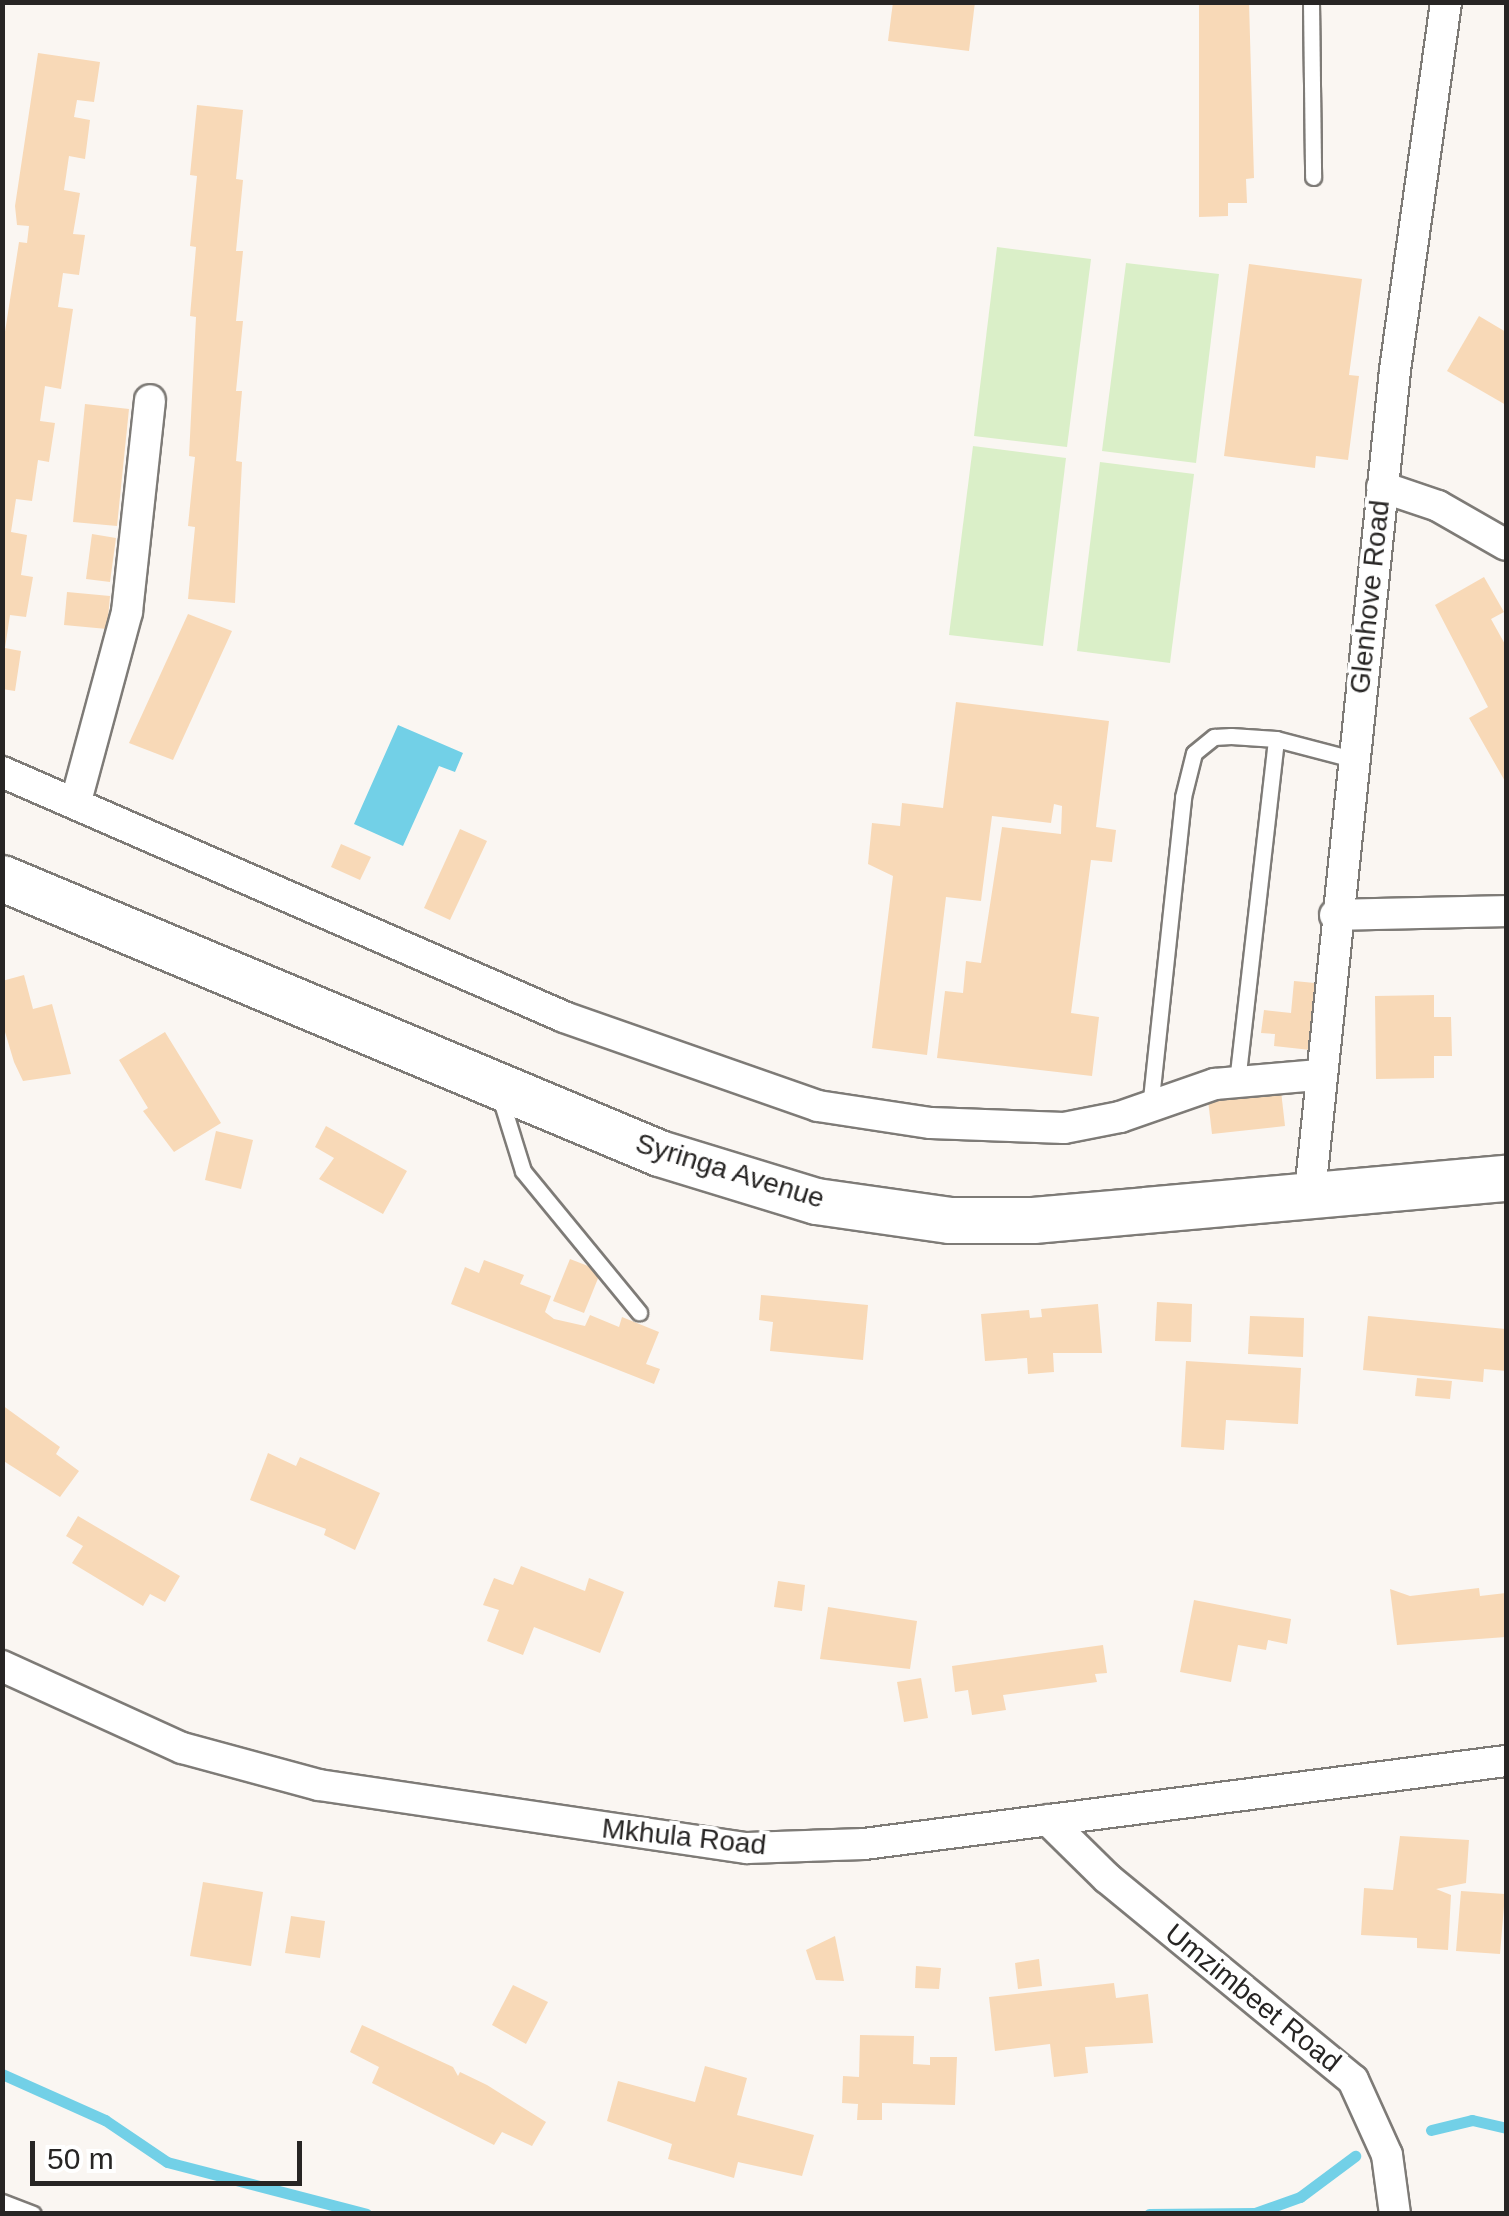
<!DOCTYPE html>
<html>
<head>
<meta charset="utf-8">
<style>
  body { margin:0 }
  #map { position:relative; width:1509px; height:2216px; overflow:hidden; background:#faf6f2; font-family:Helvetica,sans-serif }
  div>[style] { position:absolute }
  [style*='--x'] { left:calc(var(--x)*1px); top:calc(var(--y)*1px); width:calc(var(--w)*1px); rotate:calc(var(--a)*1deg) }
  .green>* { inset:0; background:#daefc8 }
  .water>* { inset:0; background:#72d0e7 }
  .stream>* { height:11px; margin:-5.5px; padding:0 5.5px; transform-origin:5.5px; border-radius:5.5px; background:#72d0e7 }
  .building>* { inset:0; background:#f8d9b7 }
  .roads { filter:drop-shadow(2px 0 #7e7b77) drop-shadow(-2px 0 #7e7b77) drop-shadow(0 2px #7e7b77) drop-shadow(0 -2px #7e7b77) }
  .lane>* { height:15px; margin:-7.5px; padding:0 7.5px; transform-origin:7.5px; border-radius:7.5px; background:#fff }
  .street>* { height:30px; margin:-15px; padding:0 15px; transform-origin:15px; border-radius:15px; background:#fff }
  .secondary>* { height:45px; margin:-22.5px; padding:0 22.5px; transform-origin:22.5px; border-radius:22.5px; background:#fff }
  span { translate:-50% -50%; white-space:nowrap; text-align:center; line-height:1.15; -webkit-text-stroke:8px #fff; paint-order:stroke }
  .street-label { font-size:28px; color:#272524 }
  .frame { position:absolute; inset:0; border:5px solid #272524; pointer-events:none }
  .scale { position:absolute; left:30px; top:2141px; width:272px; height:45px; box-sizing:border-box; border:5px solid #272524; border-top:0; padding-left:12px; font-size:30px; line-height:35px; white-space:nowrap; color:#272524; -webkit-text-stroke:8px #fff; paint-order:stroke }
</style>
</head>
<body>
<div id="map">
  <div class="green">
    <i style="clip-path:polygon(997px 247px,1091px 259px,1067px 447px,974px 436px)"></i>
    <i style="clip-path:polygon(1126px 263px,1219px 274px,1196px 463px,1102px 451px)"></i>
    <i style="clip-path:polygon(973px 446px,1066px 458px,1043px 646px,949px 635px)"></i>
    <i style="clip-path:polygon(1100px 462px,1194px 474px,1170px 663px,1077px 651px)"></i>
  </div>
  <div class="water">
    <i style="clip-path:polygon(398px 725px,463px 753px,455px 772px,439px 766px,403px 846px,354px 824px)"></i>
  </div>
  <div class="stream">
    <i style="--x:2;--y:2074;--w:113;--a:24.1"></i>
    <i style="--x:105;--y:2120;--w:75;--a:34.1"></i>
    <i style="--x:167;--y:2162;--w:206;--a:14.6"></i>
    <i style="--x:1431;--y:2130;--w:42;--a:-13.7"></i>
    <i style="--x:1472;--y:2120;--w:35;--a:13"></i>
    <i style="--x:1149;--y:2214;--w:106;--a:-0.5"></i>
    <i style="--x:1255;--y:2213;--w:48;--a:-19.6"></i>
    <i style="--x:1300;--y:2197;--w:69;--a:-36.7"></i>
  </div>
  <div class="building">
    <i style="clip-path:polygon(893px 2px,975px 2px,969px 51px,888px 41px)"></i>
    <i style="clip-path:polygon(1199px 2px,1249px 2px,1254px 178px,1246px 179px,1247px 203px,1228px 203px,1228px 216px,1199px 217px)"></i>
    <i style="clip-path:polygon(38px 53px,100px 62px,94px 102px,77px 100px,74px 117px,90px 120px,85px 159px,69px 156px,64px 190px,80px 193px,73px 234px,85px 235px,79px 275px,63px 273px,58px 307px,73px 309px,61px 389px,45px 386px,40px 421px,55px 423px,49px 462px,38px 460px,32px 501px,16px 499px,11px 532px,27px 535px,21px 575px,33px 577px,26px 617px,10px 615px,5px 648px,21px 651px,15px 691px,2px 689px,2px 351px,19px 242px,27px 243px,29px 226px,17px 225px,15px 206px)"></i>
    <i style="clip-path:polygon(197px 105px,243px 110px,236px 179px,243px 180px,236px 251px,243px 251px,236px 321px,243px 321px,236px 391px,242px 391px,236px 461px,242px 462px,235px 603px,188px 599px,195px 527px,188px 526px,195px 457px,189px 456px,196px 317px,190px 316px,196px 247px,190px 246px,197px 176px,190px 175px)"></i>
    <i style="clip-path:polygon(1249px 264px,1362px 279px,1349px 375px,1359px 376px,1348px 460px,1316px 456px,1315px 468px,1224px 456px)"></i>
    <i style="clip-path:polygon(1479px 316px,1506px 332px,1506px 405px,1447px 371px)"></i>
    <i style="clip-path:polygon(85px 404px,129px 409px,117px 526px,73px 522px)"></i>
    <i style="clip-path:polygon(92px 534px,116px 538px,110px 582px,86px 579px)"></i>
    <i style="clip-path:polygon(1484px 577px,1504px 612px,1491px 619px,1506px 646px,1506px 783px,1469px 718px,1488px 707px,1435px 605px)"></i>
    <i style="clip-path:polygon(67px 592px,110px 596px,107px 629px,64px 625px)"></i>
    <i style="clip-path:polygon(188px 614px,232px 631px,173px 760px,129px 743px)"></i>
    <i style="clip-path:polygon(956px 702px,1109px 721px,1096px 827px,1116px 830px,1112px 862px,1091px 860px,1071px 1013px,1099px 1017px,1092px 1076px,937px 1058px,945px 991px,963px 993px,966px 961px,981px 963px,1002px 827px,1061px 834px,1062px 806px,1054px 804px,1051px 823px,992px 816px,981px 901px,946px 897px,927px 1055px,872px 1048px,893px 876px,868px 864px,872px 823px,900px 826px,902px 803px,943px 808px)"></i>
    <i style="clip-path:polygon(460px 829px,487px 841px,450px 920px,424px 908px)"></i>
    <i style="clip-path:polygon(341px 844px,371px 857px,360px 880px,331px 867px)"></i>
    <i style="clip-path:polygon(24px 975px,33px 1009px,52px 1004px,71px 1074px,23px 1081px,14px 1062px,2px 1022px,2px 981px)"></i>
    <i style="clip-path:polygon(1294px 981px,1346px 986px,1338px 1053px,1274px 1046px,1275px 1034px,1261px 1033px,1264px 1010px,1291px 1013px)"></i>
    <i style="clip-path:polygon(1434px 995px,1434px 1017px,1451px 1017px,1452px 1056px,1434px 1056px,1434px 1078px,1376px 1079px,1375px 996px)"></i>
    <i style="clip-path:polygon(165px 1032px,221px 1123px,174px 1152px,143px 1111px,148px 1108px,119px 1060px)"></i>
    <i style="clip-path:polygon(1281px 1091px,1285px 1126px,1212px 1134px,1208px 1100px)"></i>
    <i style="clip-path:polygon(326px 1126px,407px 1171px,383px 1214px,319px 1179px,334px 1158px,315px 1147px)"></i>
    <i style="clip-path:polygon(216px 1131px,253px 1140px,241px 1189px,205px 1180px)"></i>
    <i style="clip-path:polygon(570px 1259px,601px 1271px,584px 1313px,553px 1301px)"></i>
    <i style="clip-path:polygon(484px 1260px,524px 1275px,520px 1284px,551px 1296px,545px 1312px,554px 1319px,585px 1326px,590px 1315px,619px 1327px,622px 1317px,659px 1332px,646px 1364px,660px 1369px,654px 1384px,451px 1304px,465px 1267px,479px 1273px)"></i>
    <i style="clip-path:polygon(761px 1295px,868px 1305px,863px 1360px,770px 1351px,773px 1322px,759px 1320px)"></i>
    <i style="clip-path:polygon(1157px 1302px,1192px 1304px,1191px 1342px,1155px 1341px)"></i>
    <i style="clip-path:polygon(1098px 1304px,1102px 1353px,1053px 1353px,1054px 1372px,1028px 1374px,1027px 1358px,985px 1361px,981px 1314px,1029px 1310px,1030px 1318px,1042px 1317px,1041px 1309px)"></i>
    <i style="clip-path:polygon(1250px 1316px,1304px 1318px,1303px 1357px,1248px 1354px)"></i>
    <i style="clip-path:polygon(1368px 1316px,1506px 1329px,1506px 1371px,1484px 1369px,1483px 1382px,1363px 1370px)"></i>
    <i style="clip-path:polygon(1186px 1361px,1301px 1368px,1298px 1424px,1226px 1420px,1224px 1450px,1181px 1447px)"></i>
    <i style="clip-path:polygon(1417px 1378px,1452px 1381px,1450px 1399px,1415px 1396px)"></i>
    <i style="clip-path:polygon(2px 1405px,60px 1447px,56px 1454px,79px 1471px,60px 1497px,2px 1460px)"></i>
    <i style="clip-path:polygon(268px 1453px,296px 1466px,300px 1457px,380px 1493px,355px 1550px,324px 1535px,326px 1529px,250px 1500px)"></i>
    <i style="clip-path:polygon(78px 1516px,180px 1576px,165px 1602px,150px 1594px,143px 1606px,72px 1563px,83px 1546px,66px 1536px)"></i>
    <i style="clip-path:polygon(521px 1566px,585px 1591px,589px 1578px,624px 1592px,600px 1653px,534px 1627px,523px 1655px,487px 1641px,499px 1610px,483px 1605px,494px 1578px,513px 1585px)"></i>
    <i style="clip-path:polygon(778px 1581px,805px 1585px,802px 1611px,774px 1607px)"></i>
    <i style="clip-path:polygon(1479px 1588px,1480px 1596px,1506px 1593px,1506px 1637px,1397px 1645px,1390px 1589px,1410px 1596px)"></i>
    <i style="clip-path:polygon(1194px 1600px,1291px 1619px,1287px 1644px,1268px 1640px,1266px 1650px,1238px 1645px,1231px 1682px,1180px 1672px)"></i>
    <i style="clip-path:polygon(828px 1607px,917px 1621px,910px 1669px,820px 1659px)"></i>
    <i style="clip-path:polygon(1103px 1645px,1107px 1673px,1095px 1674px,1097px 1682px,1003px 1695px,1006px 1710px,972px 1715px,968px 1690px,955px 1692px,952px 1666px)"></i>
    <i style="clip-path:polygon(921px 1678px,928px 1718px,904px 1722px,897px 1682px)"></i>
    <i style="clip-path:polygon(1400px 1836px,1469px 1840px,1466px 1883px,1436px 1889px,1451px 1895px,1448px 1950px,1417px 1948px,1417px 1938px,1361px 1935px,1364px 1888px,1393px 1890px)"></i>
    <i style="clip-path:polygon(203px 1882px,263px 1892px,251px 1966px,190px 1956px)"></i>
    <i style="clip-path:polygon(1461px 1891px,1505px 1894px,1500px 1954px,1456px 1951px)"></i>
    <i style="clip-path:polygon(291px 1916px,325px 1921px,320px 1958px,285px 1953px)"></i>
    <i style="clip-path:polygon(835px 1936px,844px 1981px,816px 1980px,806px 1950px)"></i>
    <i style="clip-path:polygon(1039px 1959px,1042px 1986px,1018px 1989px,1015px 1963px)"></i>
    <i style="clip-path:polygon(916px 1966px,941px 1968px,939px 1989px,915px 1988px)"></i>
    <i style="clip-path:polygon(1114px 1983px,1116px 1998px,1148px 1994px,1153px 2043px,1085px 2047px,1088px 2073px,1054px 2077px,1050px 2044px,995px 2051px,989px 1997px)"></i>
    <i style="clip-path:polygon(513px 1985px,548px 2002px,526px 2044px,492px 2025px)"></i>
    <i style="clip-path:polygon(362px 2025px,453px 2067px,458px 2076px,460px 2072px,487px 2085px,546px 2122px,532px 2146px,502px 2132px,494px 2145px,372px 2083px,379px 2067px,350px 2052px)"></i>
    <i style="clip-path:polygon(860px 2035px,914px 2036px,913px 2064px,930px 2065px,930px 2057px,957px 2057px,955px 2105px,882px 2103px,882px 2120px,857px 2120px,858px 2104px,842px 2103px,843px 2076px,859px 2077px)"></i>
    <i style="clip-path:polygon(705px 2066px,747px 2078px,737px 2115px,814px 2135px,802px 2176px,738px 2162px,734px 2178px,668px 2159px,672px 2144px,607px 2121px,618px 2081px,695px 2102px)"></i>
  </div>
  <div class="roads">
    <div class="lane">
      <i style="--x:1311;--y:2;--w:175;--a:89.3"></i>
      <i style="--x:1237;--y:1082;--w:345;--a:-83.5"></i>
      <i style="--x:500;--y:1097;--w:77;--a:72.7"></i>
      <i style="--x:523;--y:1171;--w:183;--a:50.6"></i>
      <i style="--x:1150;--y:1108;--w:313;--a:-83.9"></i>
      <i style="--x:1183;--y:797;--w:45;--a:-76"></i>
      <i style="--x:1194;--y:753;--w:26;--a:-39"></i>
      <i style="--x:1214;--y:737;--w:17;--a:-3"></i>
      <i style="--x:1231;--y:736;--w:45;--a:3.8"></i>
      <i style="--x:1276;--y:739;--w:79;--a:14.7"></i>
      <i style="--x:2;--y:2202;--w:33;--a:21"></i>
    </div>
    <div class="street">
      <i style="--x:1382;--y:487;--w:59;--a:18.7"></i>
      <i style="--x:1438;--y:506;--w:78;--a:29.8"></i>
      <i style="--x:2;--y:772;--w:613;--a:23.55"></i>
      <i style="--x:564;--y:1017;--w:269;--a:19.3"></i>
      <i style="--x:818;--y:1106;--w:114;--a:8.6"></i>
      <i style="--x:931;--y:1123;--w:133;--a:2.2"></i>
      <i style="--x:1064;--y:1128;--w:57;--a:-11.1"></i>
      <i style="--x:1120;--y:1117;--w:101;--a:-19.2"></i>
      <i style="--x:1215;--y:1084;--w:103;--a:-5"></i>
      <i style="--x:76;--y:801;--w:196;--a:-74.9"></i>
      <i style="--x:127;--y:612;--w:213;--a:-83.8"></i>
      <i style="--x:1335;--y:915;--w:171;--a:-1.3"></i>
      <i style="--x:1310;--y:1193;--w:827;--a:-84.1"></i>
      <i style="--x:1395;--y:370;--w:372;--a:-82.1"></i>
      <i style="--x:2;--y:1666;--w:198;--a:24.5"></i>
      <i style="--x:182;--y:1748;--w:142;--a:15.1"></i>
      <i style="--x:319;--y:1785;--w:433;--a:8.4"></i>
      <i style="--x:747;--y:1848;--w:117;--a:-2"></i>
      <i style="--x:864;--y:1844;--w:647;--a:-7.37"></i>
      <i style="--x:1048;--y:1820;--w:83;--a:44.5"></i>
      <i style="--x:1107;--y:1878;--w:318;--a:39.4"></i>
      <i style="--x:1353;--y:2080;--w:82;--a:65.6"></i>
      <i style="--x:1387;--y:2155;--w:60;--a:82.3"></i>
    </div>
    <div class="secondary">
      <i style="--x:2;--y:878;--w:712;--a:22.71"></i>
      <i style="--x:659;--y:1153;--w:164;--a:17"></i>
      <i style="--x:816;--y:1201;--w:134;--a:8.1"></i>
      <i style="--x:949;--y:1220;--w:84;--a:0"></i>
      <i style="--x:1033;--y:1220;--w:475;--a:-5.1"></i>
    </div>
  </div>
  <div class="street-label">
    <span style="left:1370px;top:597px;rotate:-84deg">Glenhove Road</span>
    <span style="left:730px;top:1171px;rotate:17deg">Syringa Avenue</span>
    <span style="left:684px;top:1837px;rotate:6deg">Mkhula Road</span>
    <span style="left:1253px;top:1998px;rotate:39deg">Umzimbeet Road</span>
  </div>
  <div class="frame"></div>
  <div class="scale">50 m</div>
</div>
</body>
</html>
